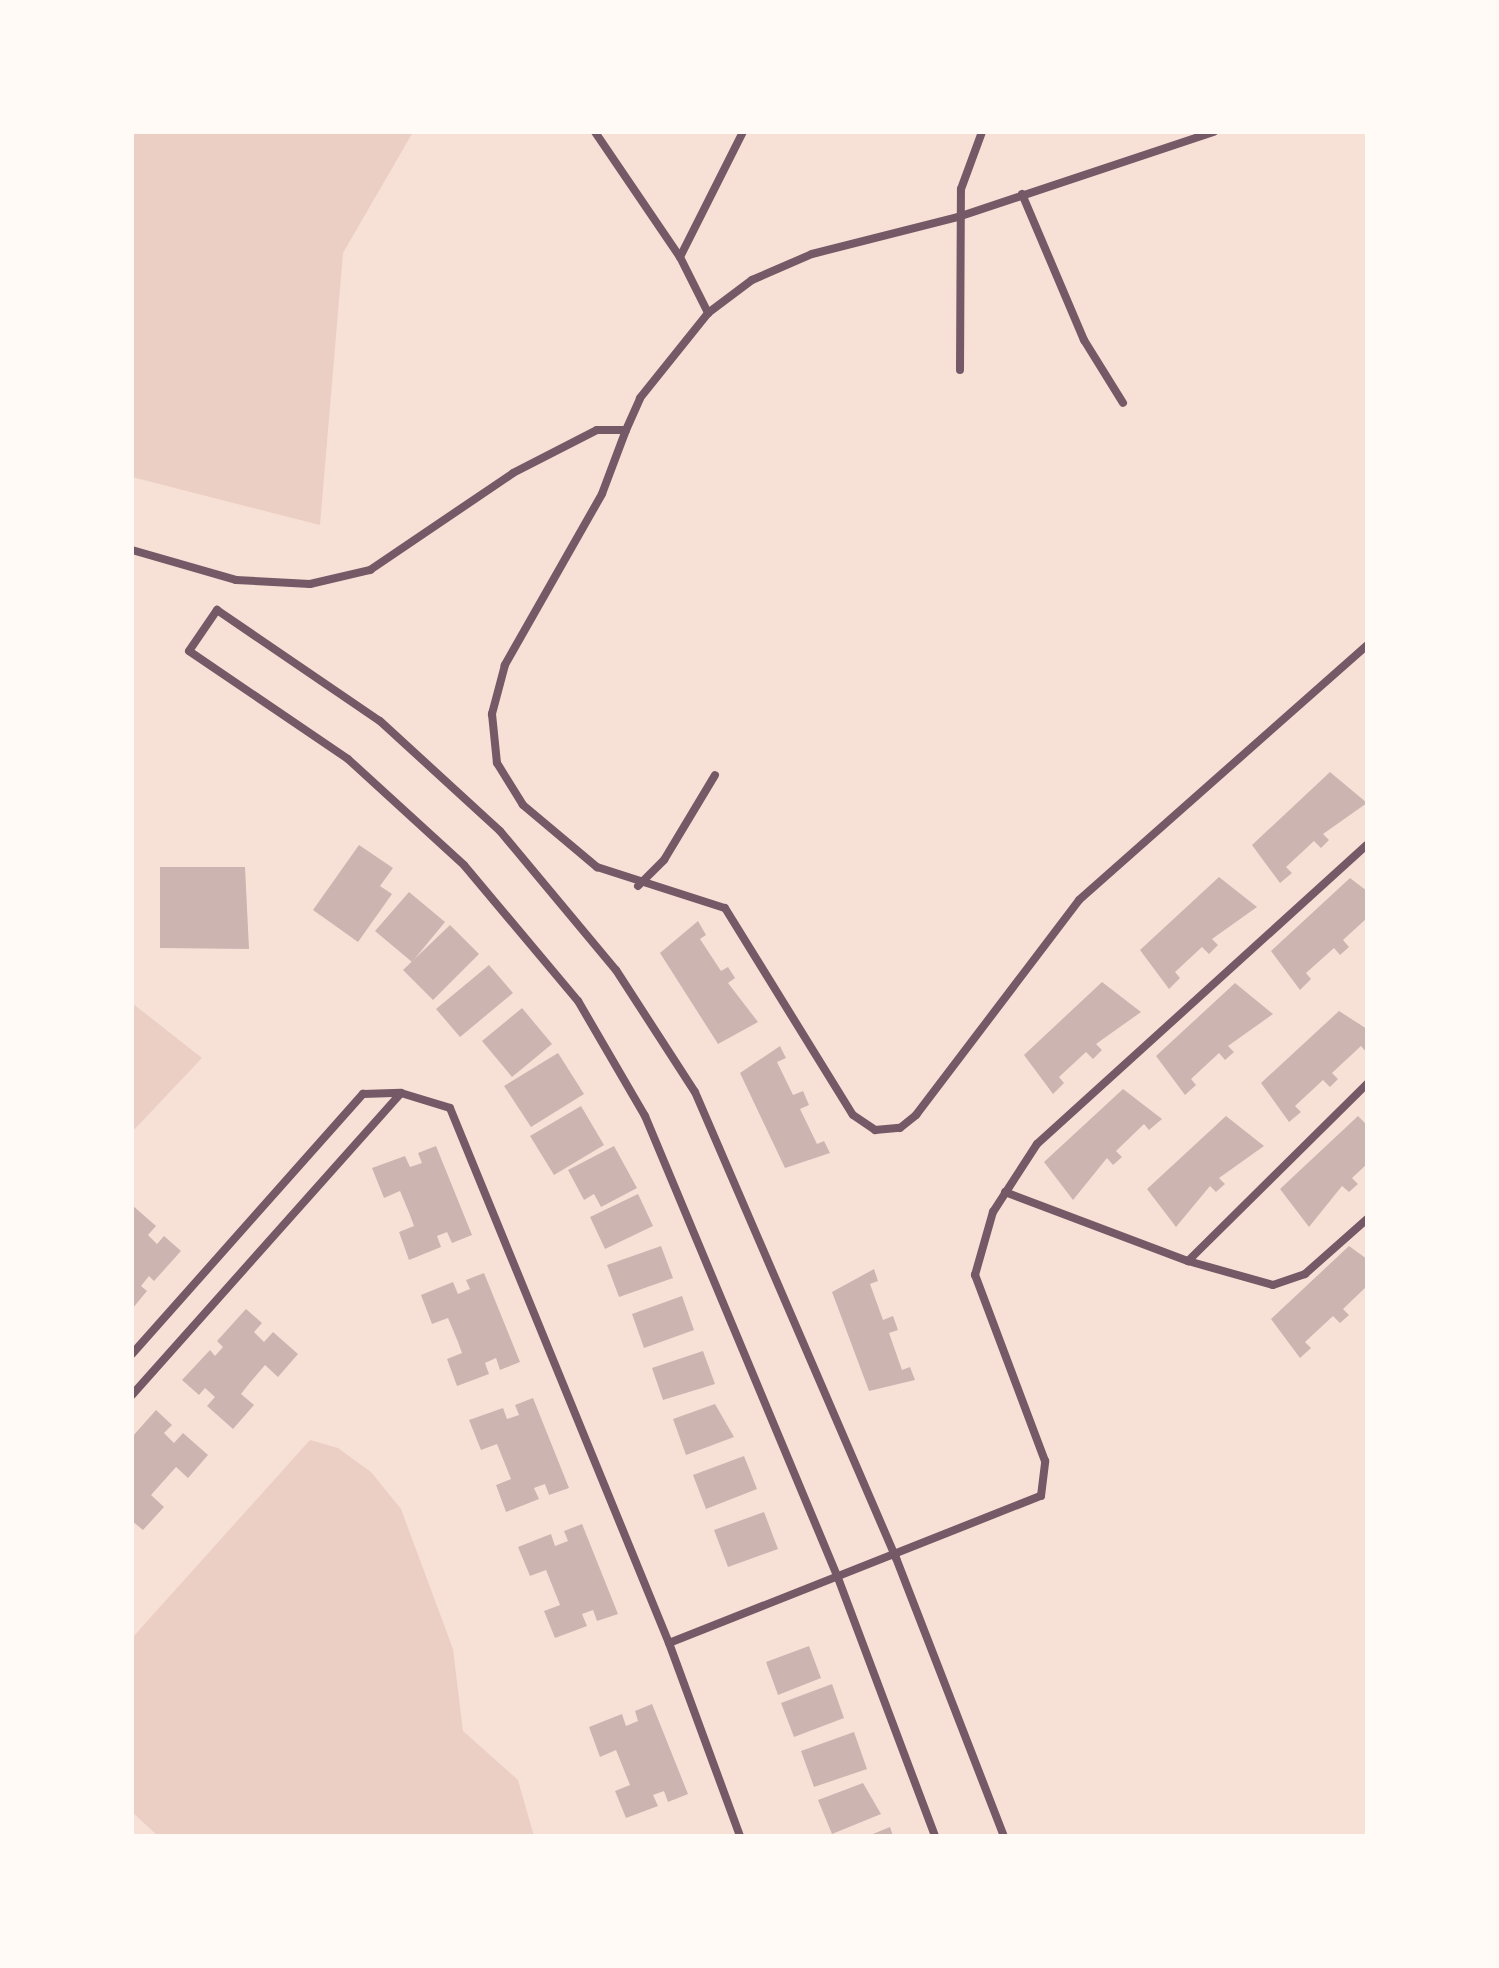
<!DOCTYPE html>
<html>
<head>
<meta charset="utf-8">
<style>
  body { margin:0 }
  #map { position:relative; width:1499px; height:1968px; overflow:hidden; background:#f7e1d7; font-family:"Fira Sans",sans-serif }
  div>[style] { position:absolute }
  [style*='--x'] { left:calc(var(--x)*1px); top:calc(var(--y)*1px); width:calc(var(--w)*1px); rotate:calc(var(--a)*1deg) }
  .green>* { inset:0; background:#ebcfc5 }
  .building>* { inset:0; background:#ccb4b1 }
  .minor>* { height:8px; margin:-4px; padding:0 4px; transform-origin:4px; border-radius:4px; background:#755966 }
  span { translate:-50% -50%; white-space:nowrap; text-align:center; line-height:1.15; -webkit-text-stroke:8px #fffaf5; paint-order:stroke }
  .frame { position:absolute; inset:0; border:134px solid #fffaf5; pointer-events:none }
</style>
</head>
<body>
<div id="map">
  <div class="green">
    <i style="clip-path:polygon(132px 132px,413px 132px,343px 253px,320px 525px,132px 477px)"></i>
    <i style="clip-path:polygon(132px 1003px,202px 1058px,132px 1132px)"></i>
    <i style="clip-path:polygon(310px 1440px,338px 1448px,371px 1472px,401px 1509px,453px 1649px,463px 1731px,518px 1780px,534px 1836px,158px 1836px,132px 1812px,132px 1638px)"></i>
  </div>
  <div class="building">
    <i style="clip-path:polygon(1330px 772px,1367px 803px,1323px 834px,1329px 840px,1321px 848px,1314px 841px,1286px 867px,1292px 873px,1280px 883px,1252px 845px)"></i>
    <i style="clip-path:polygon(359px 845px,393px 868px,380px 886px,392px 894px,358px 942px,313px 910px)"></i>
    <i style="clip-path:polygon(160px 867px,245px 867px,249px 949px,160px 948px)"></i>
    <i style="clip-path:polygon(1219px 877px,1257px 907px,1212px 939px,1218px 945px,1209px 954px,1202px 947px,1175px 972px,1180px 978px,1169px 989px,1140px 950px)"></i>
    <i style="clip-path:polygon(1350px 878px,1367px 891px,1367px 918px,1343px 940px,1349px 947px,1340px 955px,1334px 948px,1306px 973px,1311px 979px,1300px 990px,1271px 951px)"></i>
    <i style="clip-path:polygon(409px 892px,445px 922px,412px 962px,375px 931px)"></i>
    <i style="clip-path:polygon(698px 921px,706px 935px,700px 939px,721px 971px,728px 967px,735px 978px,728px 983px,758px 1022px,718px 1044px,660px 953px)"></i>
    <i style="clip-path:polygon(450px 925px,479px 954px,433px 1000px,403px 970px)"></i>
    <i style="clip-path:polygon(489px 965px,513px 993px,460px 1037px,436px 1009px)"></i>
    <i style="clip-path:polygon(1102px 982px,1141px 1012px,1096px 1044px,1102px 1050px,1093px 1059px,1086px 1052px,1059px 1077px,1064px 1083px,1053px 1094px,1024px 1055px)"></i>
    <i style="clip-path:polygon(1235px 983px,1273px 1014px,1228px 1046px,1234px 1052px,1225px 1060px,1219px 1053px,1191px 1079px,1196px 1085px,1185px 1095px,1156px 1056px)"></i>
    <i style="clip-path:polygon(522px 1008px,552px 1044px,512px 1077px,482px 1041px)"></i>
    <i style="clip-path:polygon(1339px 1011px,1367px 1029px,1367px 1053px,1361px 1046px,1332px 1073px,1338px 1079px,1330px 1087px,1323px 1080px,1295px 1106px,1301px 1112px,1289px 1122px,1261px 1083px)"></i>
    <i style="clip-path:polygon(780px 1046px,786px 1058px,777px 1062px,793px 1095px,803px 1091px,809px 1105px,800px 1109px,817px 1144px,824px 1141px,830px 1153px,785px 1168px,740px 1073px)"></i>
    <i style="clip-path:polygon(558px 1053px,584px 1094px,531px 1127px,504px 1086px)"></i>
    <i style="clip-path:polygon(1123px 1089px,1162px 1119px,1149px 1130px,1144px 1124px,1116px 1151px,1122px 1157px,1113px 1165px,1107px 1158px,1073px 1200px,1044px 1162px)"></i>
    <i style="clip-path:polygon(581px 1106px,604px 1145px,554px 1175px,530px 1136px)"></i>
    <i style="clip-path:polygon(1226px 1116px,1264px 1146px,1219px 1178px,1225px 1184px,1216px 1192px,1210px 1186px,1176px 1227px,1147px 1189px)"></i>
    <i style="clip-path:polygon(1358px 1116px,1367px 1125px,1367px 1164px,1352px 1178px,1358px 1184px,1349px 1192px,1342px 1186px,1309px 1227px,1280px 1189px)"></i>
    <i style="clip-path:polygon(436px 1146px,472px 1235px,452px 1243px,447px 1232px,437px 1236px,441px 1247px,409px 1260px,399px 1232px,414px 1226px,410px 1215px,400px 1191px,384px 1198px,372px 1168px,405px 1156px,410px 1167px,422px 1163px,418px 1153px)"></i>
    <i style="clip-path:polygon(614px 1146px,637px 1188px,601px 1207px,594px 1194px,584px 1200px,568px 1170px)"></i>
    <i style="clip-path:polygon(638px 1194px,653px 1226px,605px 1249px,590px 1217px)"></i>
    <i style="clip-path:polygon(132px 1205px,156px 1226px,148px 1235px,157px 1244px,164px 1236px,181px 1251px,154px 1281px,149px 1276px,141px 1286px,147px 1291px,132px 1309px)"></i>
    <i style="clip-path:polygon(661px 1246px,673px 1278px,619px 1297px,607px 1265px)"></i>
    <i style="clip-path:polygon(1349px 1246px,1367px 1259px,1367px 1286px,1343px 1309px,1349px 1315px,1340px 1323px,1333px 1316px,1305px 1342px,1311px 1348px,1300px 1358px,1271px 1319px)"></i>
    <i style="clip-path:polygon(874px 1269px,878px 1281px,870px 1284px,883px 1320px,893px 1316px,898px 1330px,889px 1333px,902px 1370px,910px 1367px,915px 1380px,869px 1391px,832px 1292px)"></i>
    <i style="clip-path:polygon(484px 1273px,520px 1362px,500px 1370px,496px 1358px,485px 1363px,489px 1374px,457px 1386px,447px 1359px,462px 1353px,458px 1342px,448px 1318px,432px 1324px,421px 1295px,453px 1282px,458px 1294px,470px 1289px,466px 1280px)"></i>
    <i style="clip-path:polygon(682px 1296px,694px 1330px,644px 1348px,632px 1314px)"></i>
    <i style="clip-path:polygon(246px 1309px,262px 1323px,254px 1332px,264px 1342px,273px 1332px,298px 1354px,278px 1377px,265px 1365px,248px 1385px,241px 1394px,254px 1405px,233px 1429px,207px 1406px,215px 1397px,205px 1388px,199px 1395px,182px 1380px,210px 1350px,215px 1356px,223px 1347px,217px 1341px)"></i>
    <i style="clip-path:polygon(703px 1351px,715px 1384px,663px 1400px,652px 1368px)"></i>
    <i style="clip-path:polygon(533px 1398px,569px 1488px,549px 1495px,545px 1484px,534px 1488px,539px 1499px,506px 1512px,496px 1485px,511px 1479px,497px 1444px,481px 1450px,469px 1420px,503px 1408px,507px 1419px,519px 1415px,515px 1405px)"></i>
    <i style="clip-path:polygon(715px 1404px,734px 1437px,686px 1455px,673px 1419px)"></i>
    <i style="clip-path:polygon(156px 1410px,172px 1425px,164px 1433px,174px 1443px,183px 1433px,208px 1455px,188px 1478px,176px 1467px,151px 1495px,164px 1507px,143px 1530px,132px 1521px,132px 1437px)"></i>
    <i style="clip-path:polygon(744px 1456px,757px 1489px,706px 1509px,693px 1475px)"></i>
    <i style="clip-path:polygon(764px 1512px,778px 1549px,728px 1567px,714px 1530px)"></i>
    <i style="clip-path:polygon(582px 1524px,618px 1614px,597px 1621px,593px 1610px,582px 1614px,587px 1626px,555px 1638px,544px 1611px,560px 1605px,546px 1570px,530px 1576px,518px 1547px,551px 1534px,555px 1546px,568px 1541px,564px 1531px)"></i>
    <i style="clip-path:polygon(809px 1646px,821px 1678px,778px 1695px,766px 1662px)"></i>
    <i style="clip-path:polygon(832px 1684px,844px 1718px,794px 1737px,781px 1703px)"></i>
    <i style="clip-path:polygon(652px 1704px,688px 1794px,668px 1802px,664px 1791px,653px 1795px,658px 1806px,626px 1818px,615px 1791px,630px 1785px,616px 1750px,600px 1757px,589px 1727px,622px 1714px,626px 1726px,638px 1721px,635px 1711px)"></i>
    <i style="clip-path:polygon(854px 1732px,867px 1769px,814px 1787px,801px 1751px)"></i>
    <i style="clip-path:polygon(863px 1783px,881px 1814px,832px 1834px,818px 1800px)"></i>
    <i style="clip-path:polygon(890px 1827px,893px 1836px,868px 1836px)"></i>
  </div>
  <div class="minor">
    <i style="--x:595;--y:132;--w:151;--a:55.8"></i>
    <i style="--x:680;--y:257;--w:63;--a:63.4"></i>
    <i style="--x:1022;--y:194;--w:159;--a:67"></i>
    <i style="--x:1084;--y:340;--w:74;--a:58.2"></i>
    <i style="--x:680;--y:257;--w:140;--a:-63.3"></i>
    <i style="--x:960;--y:370;--w:181;--a:-89.7"></i>
    <i style="--x:961;--y:189;--w:61;--a:-69.8"></i>
    <i style="--x:626;--y:430;--w:68;--a:110.6"></i>
    <i style="--x:602;--y:494;--w:197;--a:119.6"></i>
    <i style="--x:505;--y:665;--w:51;--a:104.9"></i>
    <i style="--x:492;--y:714;--w:49;--a:84.2"></i>
    <i style="--x:497;--y:763;--w:49;--a:58.2"></i>
    <i style="--x:523;--y:805;--w:97;--a:40"></i>
    <i style="--x:597;--y:867;--w:134;--a:17.8"></i>
    <i style="--x:725;--y:908;--w:243;--a:58.3"></i>
    <i style="--x:853;--y:1115;--w:27;--a:34"></i>
    <i style="--x:875;--y:1130;--w:25;--a:-5"></i>
    <i style="--x:900;--y:1128;--w:21;--a:-39"></i>
    <i style="--x:916;--y:1115;--w:270;--a:-52.8"></i>
    <i style="--x:1079;--y:900;--w:385;--a:-41.5"></i>
    <i style="--x:132;--y:550;--w:108;--a:16.1"></i>
    <i style="--x:236;--y:580;--w:74;--a:3.1"></i>
    <i style="--x:310;--y:584;--w:62;--a:-13.1"></i>
    <i style="--x:370;--y:570;--w:173;--a:-34.1"></i>
    <i style="--x:513;--y:473;--w:94;--a:-27.1"></i>
    <i style="--x:597;--y:430;--w:29;--a:0"></i>
    <i style="--x:626;--y:430;--w:35;--a:-66"></i>
    <i style="--x:640;--y:398;--w:109;--a:-51.3"></i>
    <i style="--x:708;--y:313;--w:55;--a:-36.9"></i>
    <i style="--x:752;--y:280;--w:65;--a:-23.4"></i>
    <i style="--x:812;--y:254;--w:151;--a:-14.2"></i>
    <i style="--x:958;--y:217;--w:270;--a:-18.4"></i>
    <i style="--x:638;--y:886;--w:37;--a:-45"></i>
    <i style="--x:664;--y:860;--w:99;--a:-59"></i>
    <i style="--x:1005;--y:1192;--w:196;--a:20.7"></i>
    <i style="--x:1188;--y:1261;--w:88;--a:15.8"></i>
    <i style="--x:1273;--y:1285;--w:34;--a:-19"></i>
    <i style="--x:1305;--y:1274;--w:83;--a:-41.6"></i>
    <i style="--x:1188;--y:1261;--w:252;--a:-44.7"></i>
    <i style="--x:132;--y:1354;--w:348;--a:-48.4"></i>
    <i style="--x:363;--y:1094;--w:38;--a:-2"></i>
    <i style="--x:401;--y:1093;--w:51;--a:17"></i>
    <i style="--x:450;--y:1108;--w:578;--a:67.74"></i>
    <i style="--x:669;--y:1643;--w:206;--a:69.8"></i>
    <i style="--x:132;--y:1395;--w:404;--a:-48.3"></i>
    <i style="--x:669;--y:1643;--w:400;--a:-21.6"></i>
    <i style="--x:1041;--y:1496;--w:35;--a:-83"></i>
    <i style="--x:1045;--y:1461;--w:199;--a:-110.6"></i>
    <i style="--x:975;--y:1275;--w:66;--a:-74.1"></i>
    <i style="--x:993;--y:1212;--w:81;--a:-57.1"></i>
    <i style="--x:1037;--y:1144;--w:445;--a:-42.2"></i>
    <i style="--x:935;--y:1836;--w:276;--a:-110.6"></i>
    <i style="--x:838;--y:1578;--w:501;--a:-112.67"></i>
    <i style="--x:645;--y:1116;--w:133;--a:-120.2"></i>
    <i style="--x:578;--y:1001;--w:177;--a:-130"></i>
    <i style="--x:464;--y:865;--w:157;--a:-137.6"></i>
    <i style="--x:348;--y:759;--w:192;--a:-145.8"></i>
    <i style="--x:189;--y:651;--w:50;--a:-55.7"></i>
    <i style="--x:217;--y:610;--w:197;--a:34.3"></i>
    <i style="--x:380;--y:721;--w:163;--a:42.5"></i>
    <i style="--x:500;--y:831;--w:181;--a:50.2"></i>
    <i style="--x:616;--y:970;--w:145;--a:57.1"></i>
    <i style="--x:695;--y:1092;--w:508;--a:66.67"></i>
    <i style="--x:896;--y:1558;--w:298;--a:68.8"></i>
  </div>
  <div class="frame"></div>
</div>
</body>
</html>
